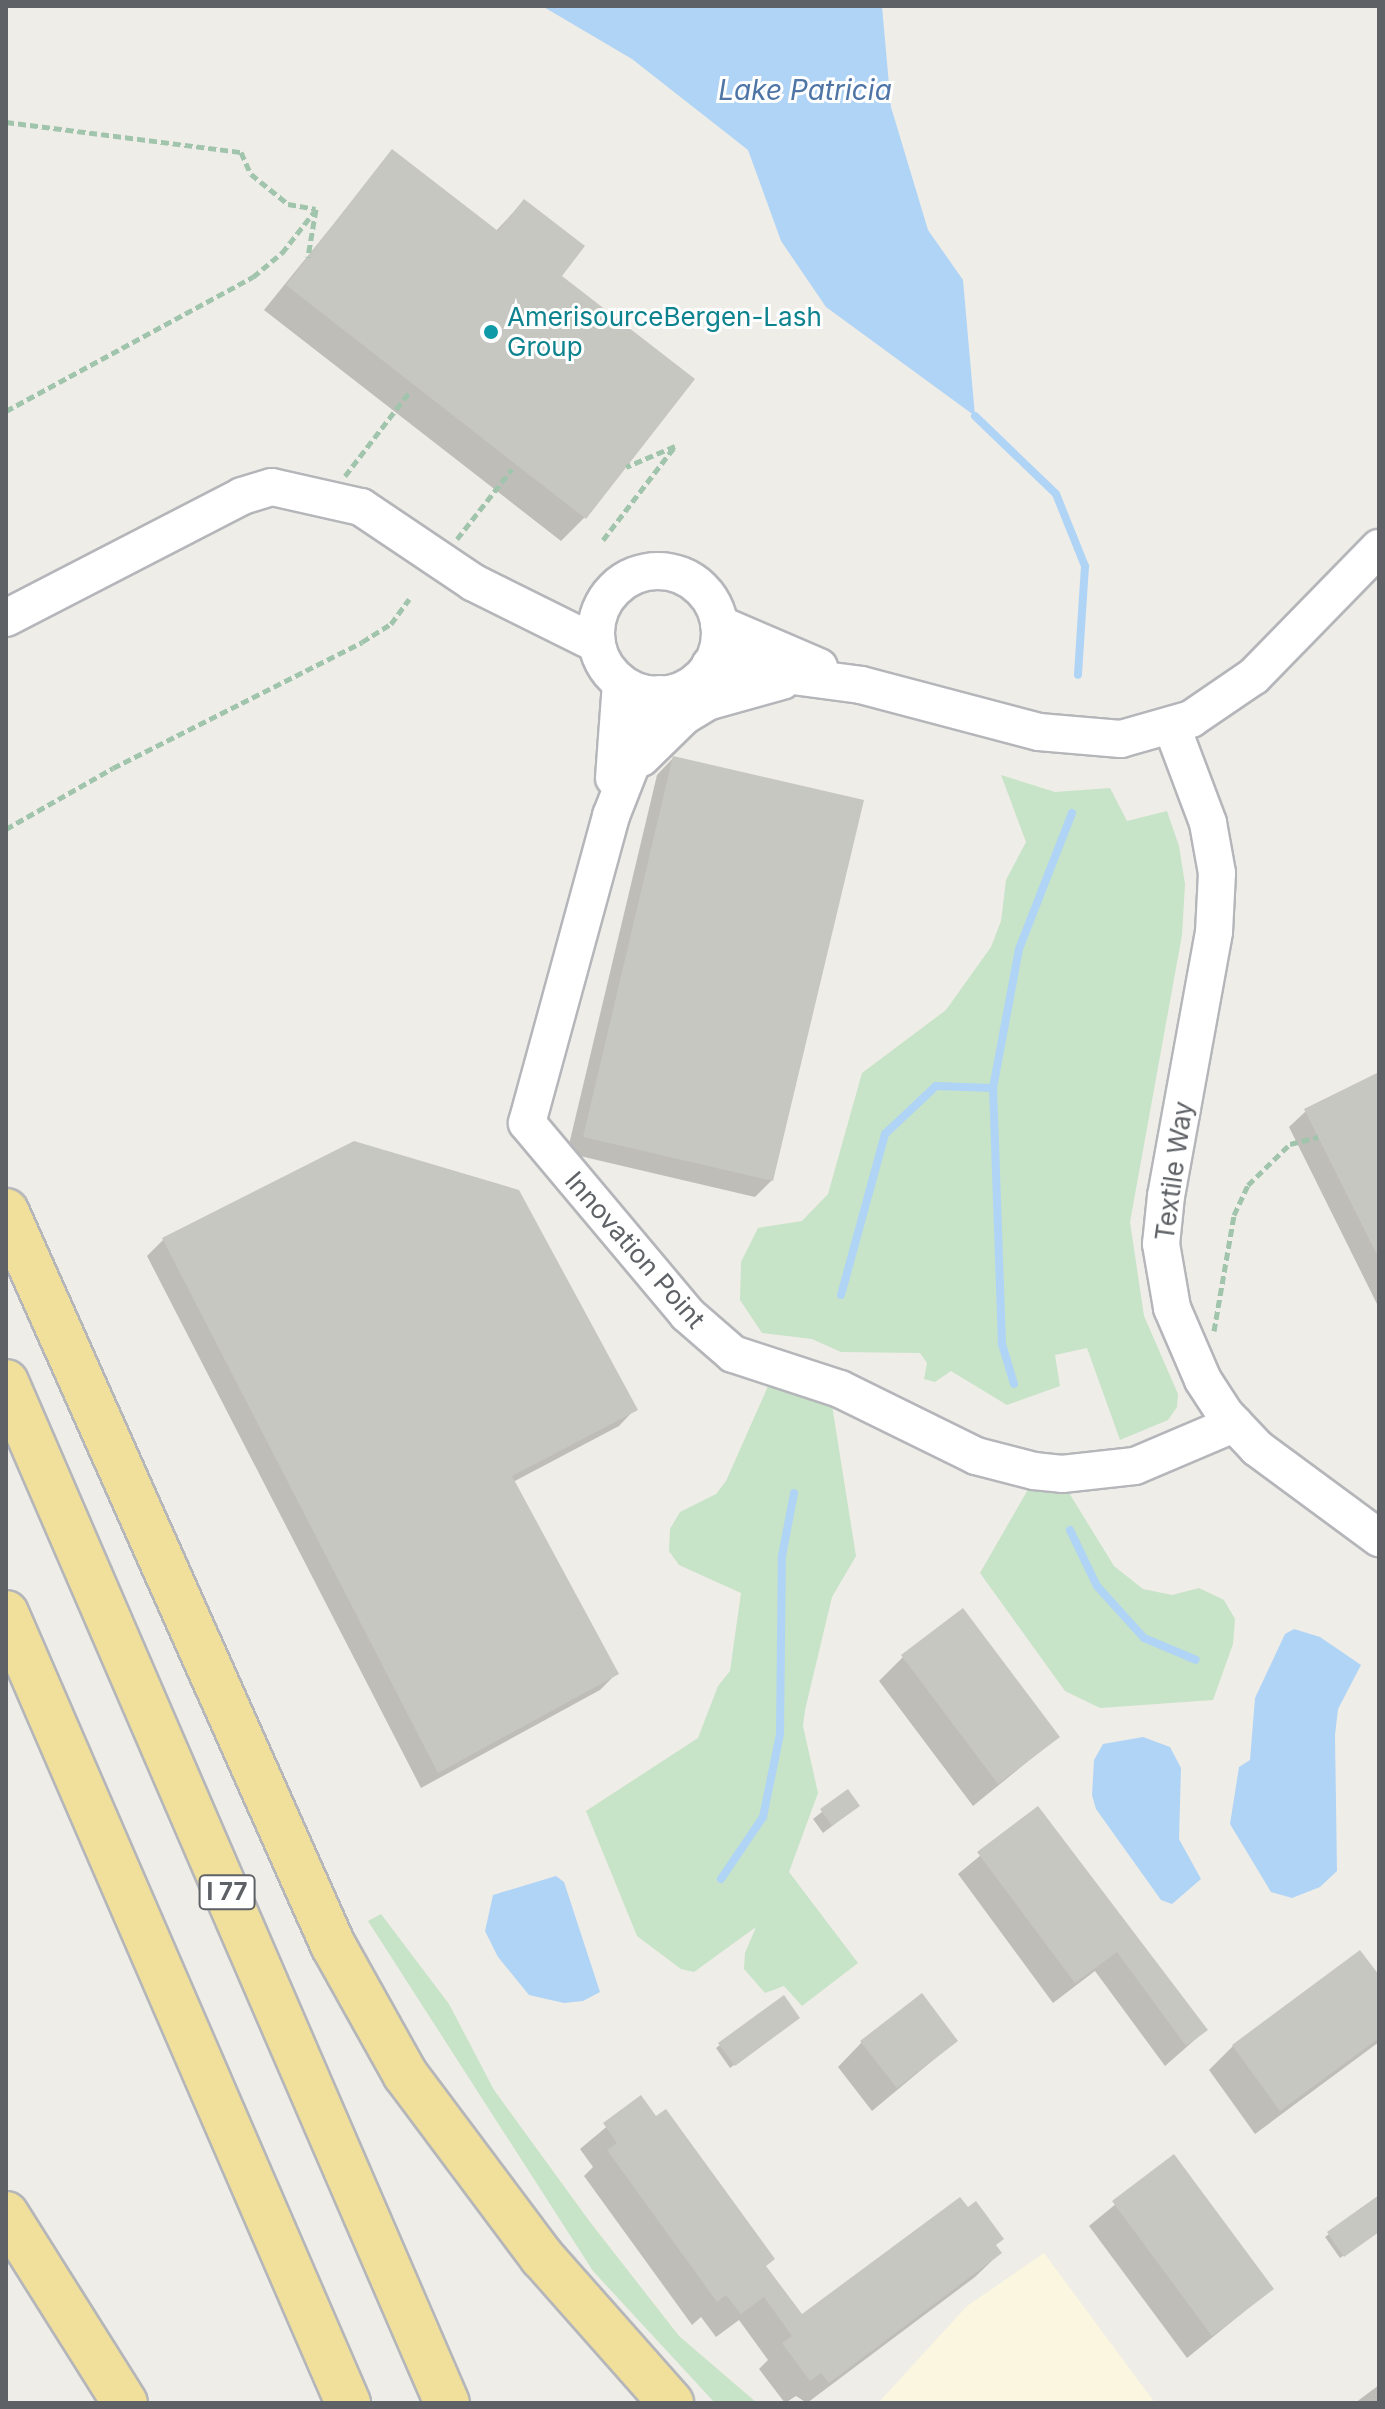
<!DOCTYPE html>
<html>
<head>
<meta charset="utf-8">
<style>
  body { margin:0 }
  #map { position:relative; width:1385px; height:2409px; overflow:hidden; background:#efede7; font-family:Inter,sans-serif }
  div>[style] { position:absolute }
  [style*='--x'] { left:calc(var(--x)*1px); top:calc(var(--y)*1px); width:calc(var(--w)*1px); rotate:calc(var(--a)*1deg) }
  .commercial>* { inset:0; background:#faf6e0 }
  .green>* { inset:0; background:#c7e3c8 }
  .water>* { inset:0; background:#b0d4f6 }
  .shadow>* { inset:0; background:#0003 }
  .stream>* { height:8px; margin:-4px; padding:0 4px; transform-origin:4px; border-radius:4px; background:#b0d4f6 }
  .building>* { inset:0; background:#c7c7c1 }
  .path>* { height:5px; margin-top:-2.5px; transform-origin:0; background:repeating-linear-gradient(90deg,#a0c4ac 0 8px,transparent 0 12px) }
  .roads { filter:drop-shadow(2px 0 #b4b6ba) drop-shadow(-2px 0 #b4b6ba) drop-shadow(0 2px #b4b6ba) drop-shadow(0 -2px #b4b6ba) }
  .minor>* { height:36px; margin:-18px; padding:0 18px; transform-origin:18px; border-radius:18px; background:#fff }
  .minor>.ring { margin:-18px; padding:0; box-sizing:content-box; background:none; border:36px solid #fff; border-radius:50% }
  .highway>* { height:44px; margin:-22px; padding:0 22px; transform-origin:22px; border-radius:22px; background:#f1e09b }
  .dots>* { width:22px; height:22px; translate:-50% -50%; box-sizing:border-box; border:4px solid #fff; border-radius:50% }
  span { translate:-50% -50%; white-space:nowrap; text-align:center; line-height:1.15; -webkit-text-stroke:6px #fff; paint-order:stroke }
  .shield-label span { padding:2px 6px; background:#fff; border:2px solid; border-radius:6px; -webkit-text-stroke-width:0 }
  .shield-label { font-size:24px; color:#5e6165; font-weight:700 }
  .culture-label { font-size:26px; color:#0d838f }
  .left { translate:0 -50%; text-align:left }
  .street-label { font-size:26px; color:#5e6165 }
  .water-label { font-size:28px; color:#4e75a6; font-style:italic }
  .frame { position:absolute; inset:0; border:8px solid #5e6165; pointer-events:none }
</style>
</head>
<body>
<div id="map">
  <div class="commercial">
    <i style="clip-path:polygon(1044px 2253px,1155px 2403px,878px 2403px,967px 2306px)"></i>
  </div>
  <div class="green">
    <i style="clip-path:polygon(1001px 775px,1055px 792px,1110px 788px,1127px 821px,1167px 811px,1179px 846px,1185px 884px,1182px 935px,1130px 1222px,1144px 1316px,1178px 1394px,1177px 1407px,1168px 1420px,1120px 1440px,1087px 1348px,1055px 1355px,1060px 1386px,1007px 1405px,951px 1371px,935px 1382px,924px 1379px,927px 1363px,920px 1353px,841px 1352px,812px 1339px,762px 1333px,740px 1300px,741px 1262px,758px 1228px,802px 1221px,828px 1194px,862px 1073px,946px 1010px,991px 947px,1001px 921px,1006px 880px,1026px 842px)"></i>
    <i style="clip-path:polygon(769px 1384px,831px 1399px,856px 1556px,832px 1597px,805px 1710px,803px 1726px,818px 1793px,789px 1872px,858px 1963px,802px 2006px,784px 1986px,765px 1993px,744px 1969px,745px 1953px,756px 1927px,694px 1972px,681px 1969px,637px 1936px,586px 1811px,698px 1738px,718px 1686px,730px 1671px,741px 1593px,679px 1565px,669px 1551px,670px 1529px,680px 1512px,716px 1494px,726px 1481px)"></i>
    <i style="clip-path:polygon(1030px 1486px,1066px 1488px,1114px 1566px,1143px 1589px,1172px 1595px,1199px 1588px,1224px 1600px,1235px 1619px,1233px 1644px,1213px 1700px,1100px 1708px,1065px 1691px,980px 1573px)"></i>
    <i style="clip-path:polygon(381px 1914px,449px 2004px,494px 2090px,590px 2222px,679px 2336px,757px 2403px,715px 2403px,593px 2271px,368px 1921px)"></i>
  </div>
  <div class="water">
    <i style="clip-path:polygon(542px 6px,882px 6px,891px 107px,928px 230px,963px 280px,975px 416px,826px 307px,781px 241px,748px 150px,632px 59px)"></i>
    <i style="clip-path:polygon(1294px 1629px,1320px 1637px,1361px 1665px,1338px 1709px,1335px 1735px,1337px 1871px,1320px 1887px,1292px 1898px,1271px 1892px,1230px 1824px,1239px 1767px,1250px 1760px,1255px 1698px,1285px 1634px)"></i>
    <i style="clip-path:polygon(1143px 1737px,1170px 1747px,1181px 1768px,1179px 1839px,1201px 1879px,1172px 1904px,1161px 1900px,1096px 1809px,1092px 1795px,1094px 1760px,1103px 1744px)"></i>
    <i style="clip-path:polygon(556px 1876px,564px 1882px,600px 1992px,583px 2001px,564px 2003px,529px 1995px,498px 1957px,485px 1931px,493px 1895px)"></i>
  </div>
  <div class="shadow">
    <i style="clip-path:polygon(392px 152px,495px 232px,524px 201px,559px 276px,585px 517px,561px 541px,264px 310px)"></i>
    <i style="clip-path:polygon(673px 758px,772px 1180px,755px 1197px,567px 1153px,657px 775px)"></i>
    <i style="clip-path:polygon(1379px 1074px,1379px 1308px,1289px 1127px,1306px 1111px)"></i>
    <i style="clip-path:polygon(164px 1239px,635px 1409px,619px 1426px,513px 1482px,616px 1674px,600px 1690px,421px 1788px,147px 1256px)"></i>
    <i style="clip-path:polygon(903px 1657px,1058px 1737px,973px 1806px,879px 1681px)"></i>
    <i style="clip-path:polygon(847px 1792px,849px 1813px,823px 1833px,813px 1819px)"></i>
    <i style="clip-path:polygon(1038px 1808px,1206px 2030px,1165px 2066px,1095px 1971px,1053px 2003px,958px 1874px)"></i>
    <i style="clip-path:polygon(1360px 1953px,1379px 1979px,1379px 2042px,1255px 2134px,1209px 2070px,1233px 2046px)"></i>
    <i style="clip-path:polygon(783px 1998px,794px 2021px,730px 2068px,716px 2048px)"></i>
    <i style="clip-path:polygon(956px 2041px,872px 2111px,838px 2067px,862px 2042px)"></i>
    <i style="clip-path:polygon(641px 2098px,802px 2317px,994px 2246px,1000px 2253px,975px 2277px,807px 2403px,796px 2396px,785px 2403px,759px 2369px,768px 2360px,739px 2320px,716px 2337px,701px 2317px,692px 2325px,584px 2176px,593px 2167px,580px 2149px)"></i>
    <i style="clip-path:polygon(1173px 2157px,1272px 2289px,1187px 2358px,1089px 2226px)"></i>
    <i style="clip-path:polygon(1379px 2197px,1379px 2230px,1340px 2258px,1325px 2237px)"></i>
    <i style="clip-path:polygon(1379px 2385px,1379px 2403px,1355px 2403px)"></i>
  </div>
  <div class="stream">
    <i style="--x:975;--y:416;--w:112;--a:43.9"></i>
    <i style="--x:1056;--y:494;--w:78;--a:68.1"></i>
    <i style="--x:1085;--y:566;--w:109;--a:93.7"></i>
    <i style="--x:841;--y:1295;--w:167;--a:-74.7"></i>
    <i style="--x:885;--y:1134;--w:70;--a:-43.3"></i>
    <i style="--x:936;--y:1086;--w:57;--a:2"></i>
    <i style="--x:1014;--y:1384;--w:42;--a:-106.7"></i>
    <i style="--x:1002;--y:1344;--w:256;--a:-92"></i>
    <i style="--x:993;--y:1088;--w:141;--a:-79.4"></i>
    <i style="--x:1019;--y:949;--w:146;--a:-68.7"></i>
    <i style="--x:1070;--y:1530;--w:62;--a:64.3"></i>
    <i style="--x:1097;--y:1586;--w:70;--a:47.9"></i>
    <i style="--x:1144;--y:1638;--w:56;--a:22.9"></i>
    <i style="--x:721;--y:1879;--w:75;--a:-55.9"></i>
    <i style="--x:763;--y:1817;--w:85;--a:-78.4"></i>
    <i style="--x:780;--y:1734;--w:178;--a:-89.4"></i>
    <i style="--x:782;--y:1556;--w:64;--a:-79.2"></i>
  </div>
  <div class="building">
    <i style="clip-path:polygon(392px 149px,498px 231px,524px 199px,585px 246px,562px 276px,695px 379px,586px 519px,286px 285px)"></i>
    <i style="clip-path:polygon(673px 756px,864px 800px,773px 1181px,583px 1137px)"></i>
    <i style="clip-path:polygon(1379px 1072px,1379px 1259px,1304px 1109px)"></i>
    <i style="clip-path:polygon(354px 1141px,519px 1190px,638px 1410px,512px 1476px,619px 1674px,438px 1773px,162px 1238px)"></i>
    <i style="clip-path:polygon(963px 1608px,1060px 1737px,998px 1784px,901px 1655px)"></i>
    <i style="clip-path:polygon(848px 1789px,860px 1806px,832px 1826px,820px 1809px)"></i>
    <i style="clip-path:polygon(1038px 1806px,1208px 2030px,1186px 2046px,1117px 1952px,1075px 1983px,977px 1852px)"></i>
    <i style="clip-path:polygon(1360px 1950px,1379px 1975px,1379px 2038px,1280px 2111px,1232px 2045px)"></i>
    <i style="clip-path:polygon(922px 1993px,958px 2041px,897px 2088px,860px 2041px)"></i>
    <i style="clip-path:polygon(784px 1995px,800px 2018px,735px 2066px,718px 2043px)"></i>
    <i style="clip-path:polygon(641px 2095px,656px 2116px,666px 2109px,775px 2259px,766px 2266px,802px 2314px,960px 2197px,968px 2207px,976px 2201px,1004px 2239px,996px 2245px,1002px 2253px,829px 2383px,821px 2373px,810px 2381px,782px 2343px,792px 2336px,764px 2297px,741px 2314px,726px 2295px,717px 2302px,607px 2150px,617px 2143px,603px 2123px)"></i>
    <i style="clip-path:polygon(1174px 2154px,1274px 2289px,1212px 2336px,1112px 2201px)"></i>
    <i style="clip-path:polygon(1379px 2195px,1379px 2232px,1344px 2257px,1327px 2232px)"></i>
  </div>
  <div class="path">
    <i style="--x:6;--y:122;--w:237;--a:7.3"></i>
    <i style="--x:241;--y:152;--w:24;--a:66"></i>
    <i style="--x:251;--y:174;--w:48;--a:39"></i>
    <i style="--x:288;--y:204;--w:28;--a:10"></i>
    <i style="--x:316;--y:209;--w:49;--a:99.5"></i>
    <i style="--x:6;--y:411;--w:281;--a:-28.5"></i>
    <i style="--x:253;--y:277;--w:38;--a:-40"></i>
    <i style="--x:282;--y:253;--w:52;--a:-52"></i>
    <i style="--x:345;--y:476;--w:108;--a:-52.5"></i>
    <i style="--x:457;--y:539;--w:89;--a:-51.8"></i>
    <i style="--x:603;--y:540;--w:118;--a:-52.5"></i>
    <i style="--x:675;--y:446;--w:53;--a:156.8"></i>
    <i style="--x:6;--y:829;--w:123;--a:-29.7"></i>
    <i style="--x:113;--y:768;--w:279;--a:-26.8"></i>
    <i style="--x:362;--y:642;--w:34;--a:-32"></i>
    <i style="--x:391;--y:624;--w:31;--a:-54"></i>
    <i style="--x:1214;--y:1331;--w:118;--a:-80.2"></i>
    <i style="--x:1234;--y:1215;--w:33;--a:-65"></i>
    <i style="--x:1248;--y:1185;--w:59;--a:-44.3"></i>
    <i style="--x:1290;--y:1144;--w:29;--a:-14"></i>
  </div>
  <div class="roads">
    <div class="minor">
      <i class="ring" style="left:596px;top:571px;width:88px;height:88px"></i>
      <i style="--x:6;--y:618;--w:266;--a:-27.3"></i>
      <i style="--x:242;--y:496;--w:31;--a:-17"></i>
      <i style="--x:272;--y:487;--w:91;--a:12.7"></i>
      <i style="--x:361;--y:507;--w:136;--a:33.9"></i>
      <i style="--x:474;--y:583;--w:137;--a:26.4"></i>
      <i style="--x:719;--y:624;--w:109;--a:23.3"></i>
      <i style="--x:710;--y:665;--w:152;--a:7.5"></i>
      <i style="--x:861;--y:685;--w:184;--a:14.8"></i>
      <i style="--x:1039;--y:732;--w:82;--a:4.9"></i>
      <i style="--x:1121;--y:739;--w:73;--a:-15.9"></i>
      <i style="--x:1191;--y:719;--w:76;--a:-34.3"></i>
      <i style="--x:1254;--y:676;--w:179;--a:-45.7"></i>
      <i style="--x:659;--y:694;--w:131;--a:111.5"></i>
      <i style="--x:611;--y:816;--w:318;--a:105.3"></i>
      <i style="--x:527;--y:1123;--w:249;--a:50"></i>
      <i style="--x:687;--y:1314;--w:61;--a:41"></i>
      <i style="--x:733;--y:1354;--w:113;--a:18.1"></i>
      <i style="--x:840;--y:1389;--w:152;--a:26.2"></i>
      <i style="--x:976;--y:1456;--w:60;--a:14.5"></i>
      <i style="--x:1034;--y:1471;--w:28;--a:6"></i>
      <i style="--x:1062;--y:1474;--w:73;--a:-6.3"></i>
      <i style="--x:1135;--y:1466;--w:108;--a:-23"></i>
      <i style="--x:1172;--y:727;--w:103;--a:69.4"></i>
      <i style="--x:1208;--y:823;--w:51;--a:79.8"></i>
      <i style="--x:1217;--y:873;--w:59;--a:92.9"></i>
      <i style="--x:1214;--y:932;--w:268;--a:100.3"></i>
      <i style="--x:1166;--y:1196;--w:48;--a:95.9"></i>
      <i style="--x:1161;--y:1244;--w:65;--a:80.2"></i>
      <i style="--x:1172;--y:1308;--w:78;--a:66.7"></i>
      <i style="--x:1203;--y:1380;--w:40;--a:57.1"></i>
      <i style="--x:1225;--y:1414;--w:47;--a:46.7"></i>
      <i style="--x:1257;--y:1448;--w:152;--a:36.4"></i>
      <i style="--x:641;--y:758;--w:60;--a:-44.3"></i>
      <i style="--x:684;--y:716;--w:27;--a:-31"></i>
      <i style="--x:707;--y:702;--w:78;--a:-15.6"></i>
      <i style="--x:614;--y:778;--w:95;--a:-85.8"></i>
    </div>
    <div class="highway">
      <i style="--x:6;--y:1211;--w:804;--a:65.99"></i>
      <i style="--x:333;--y:1945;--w:148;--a:60.8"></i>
      <i style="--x:405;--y:2074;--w:229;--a:53.2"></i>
      <i style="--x:542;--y:2257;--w:195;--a:48.5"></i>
      <i style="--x:6;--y:1382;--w:1112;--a:66.64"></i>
      <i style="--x:6;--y:1613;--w:861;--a:66.59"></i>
      <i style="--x:6;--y:2214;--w:223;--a:57.8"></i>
    </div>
  </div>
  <div class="dots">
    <i style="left:491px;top:332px;background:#0f9aa8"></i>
  </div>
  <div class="shield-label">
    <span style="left:227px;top:1892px">I 77</span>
  </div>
  <div class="culture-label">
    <span class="left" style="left:507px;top:332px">AmerisourceBergen-Lash<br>Group</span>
  </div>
  <div class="street-label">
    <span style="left:1174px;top:1171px;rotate:-82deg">Textile Way</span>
    <span style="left:635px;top:1250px;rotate:49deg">Innovation Point</span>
  </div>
  <div class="water-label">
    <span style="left:805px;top:90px">Lake Patricia</span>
  </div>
  <div class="frame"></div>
</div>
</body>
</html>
